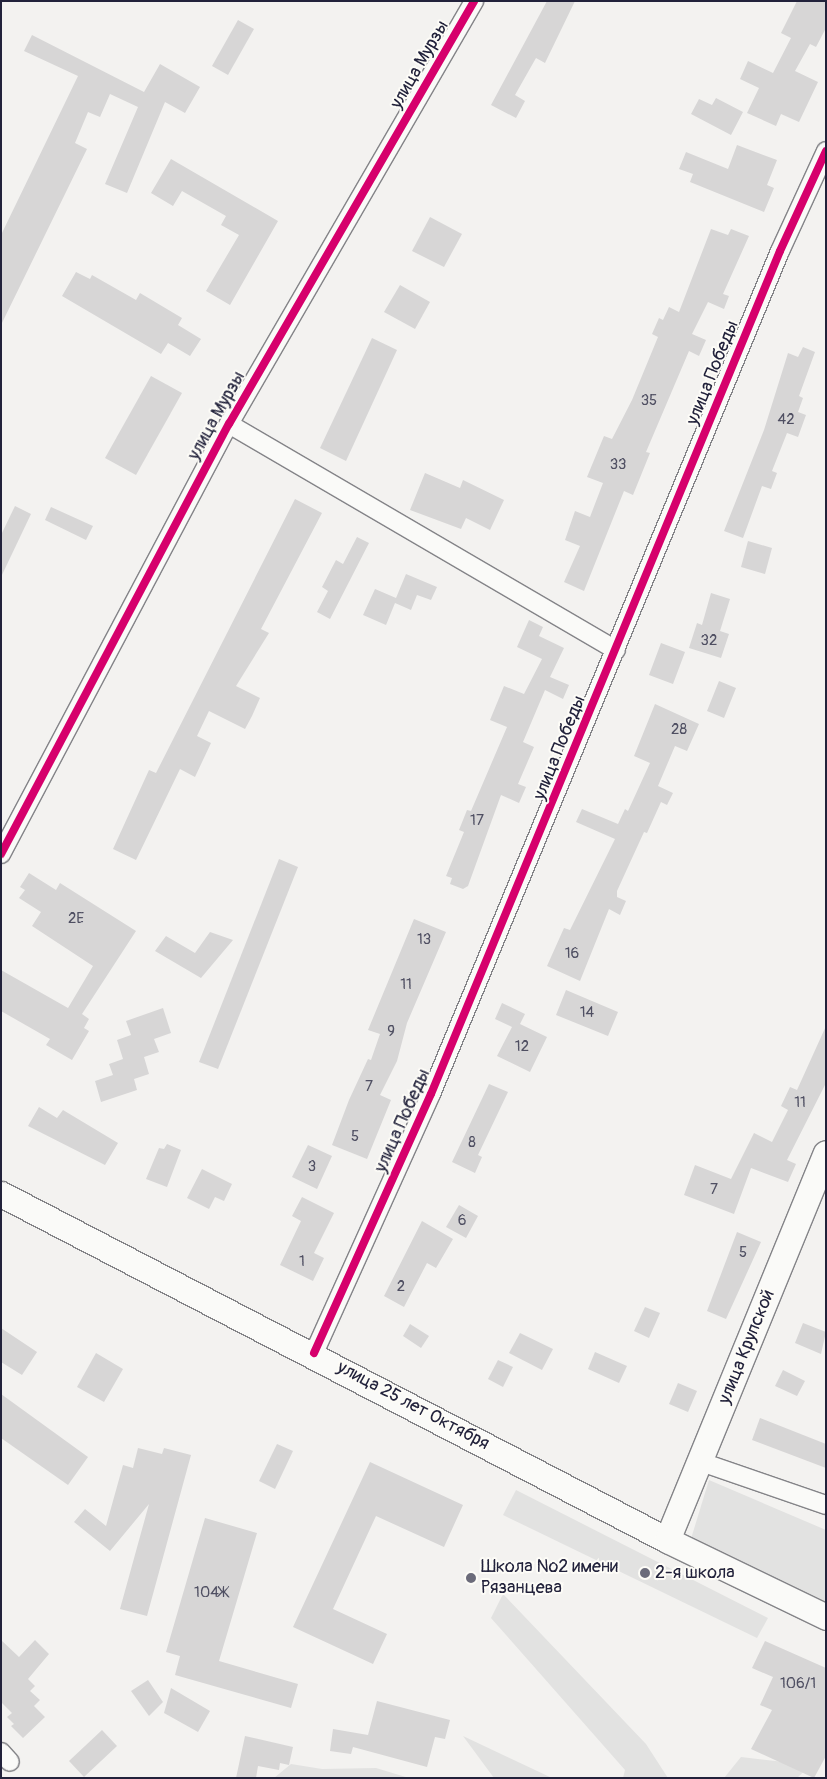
<!DOCTYPE html>
<html>
<head>
<meta charset="utf-8">
<style>
  body { margin:0 }
  #map { position:relative; width:827px; height:1779px; overflow:hidden; background:#f3f2f0; font-family:Pangolin,sans-serif }
  div>[style] { position:absolute }
  [style*='--x'] { left:calc(var(--x)*1px); top:calc(var(--y)*1px); width:calc(var(--w)*1px); rotate:calc(var(--a)*1deg) }
  .green>* { inset:0; background:#e2e2e1 }
  .building>* { inset:0; background:#d7d6d6 }
  .roads { filter:drop-shadow(1px 0 #848488) drop-shadow(-1px 0 #848488) drop-shadow(0 1px #848488) drop-shadow(0 -1px #848488) }
  .street>* { height:18px; margin:-9px; padding:0 9px; transform-origin:9px; border-radius:9px; background:#fafaf8 }
  .secondary>* { height:25px; margin:-12.5px; padding:0 12.5px; transform-origin:12.5px; border-radius:12.5px; background:#fafaf8 }
  .cycleway>* { height:8px; margin:-4px; padding:0 4px; transform-origin:4px; border-radius:4px; background:#d6006c }
  .dots>* { width:14px; height:14px; translate:-50% -50%; box-sizing:border-box; border:2px solid #fdfcf7; border-radius:50% }
  span { translate:-50% -50%; white-space:nowrap; text-align:center; line-height:1.15; -webkit-text-stroke:4px #fdfcf7; paint-order:stroke }
  .number-label { font-size:15px; color:#4f4f62 }
  .number-label span { -webkit-text-stroke-width:0 }
  .street-label { font-size:18px; color:#22223b }
  .poi-label { font-size:18px; color:#22223b }
  .left { translate:0 -50%; text-align:left }
  .frame { position:absolute; inset:0; border:2px solid #22223b; pointer-events:none }
</style>
</head>
<body>
<div id="map">
  <div class="green">
    <i style="clip-path:polygon(709px 1480px,826px 1530px,826px 1605px,690px 1542px)"></i>
    <i style="clip-path:polygon(516px 1490px,768px 1618px,757px 1638px,503px 1515px)"></i>
    <i style="clip-path:polygon(503px 1594px,646px 1744px,668px 1778px,623px 1778px,625px 1770px,491px 1618px)"></i>
    <i style="clip-path:polygon(463px 1736px,552px 1778px,494px 1778px)"></i>
    <i style="clip-path:polygon(741px 1757px,811px 1765px,797px 1778px,724px 1778px)"></i>
    <i style="clip-path:polygon(291px 1764px,322px 1769px,376px 1768px,409px 1778px,274px 1778px)"></i>
  </div>
  <div class="building">
    <i style="clip-path:polygon(547px 1px,575px 1px,545px 63px,536px 58px,515px 95px,525px 101px,516px 118px,491px 105px)"></i>
    <i style="clip-path:polygon(797px 1px,826px 1px,826px 28px,816px 47px,810px 44px,795px 71px,818px 82px,799px 122px,781px 114px,776px 126px,747px 113px,759px 88px,740px 79px,748px 61px,773px 73px,791px 38px,781px 33px)"></i>
    <i style="clip-path:polygon(238px 20px,254px 29px,228px 75px,212px 66px)"></i>
    <i style="clip-path:polygon(32px 35px,144px 92px,160px 64px,200px 87px,185px 113px,165px 102px,127px 193px,105px 184px,138px 107px,110px 94px,100px 117px,88px 112px,75px 143px,87px 149px,1px 325px,1px 235px,78px 76px,24px 51px)"></i>
    <i style="clip-path:polygon(716px 98px,743px 112px,731px 135px,691px 114px,699px 99px,712px 105px)"></i>
    <i style="clip-path:polygon(737px 145px,777px 160px,767px 185px,774px 188px,764px 212px,690px 182px,693px 174px,679px 169px,686px 152px,728px 169px)"></i>
    <i style="clip-path:polygon(171px 159px,278px 221px,230px 305px,206px 291px,239px 235px,221px 225px,226px 216px,182px 191px,173px 206px,151px 193px)"></i>
    <i style="clip-path:polygon(430px 217px,462px 234px,444px 267px,412px 251px)"></i>
    <i style="clip-path:polygon(711px 229px,728px 235px,731px 229px,749px 236px,723px 294px,729px 296px,724px 309px,708px 302px,692px 334px,706px 340px,699px 356px,689px 351px,646px 452px,650px 453px,633px 495px,624px 491px,584px 591px,564px 582px,580px 546px,565px 540px,575px 511px,590px 517px,603px 483px,587px 477px,604px 436px,612px 439px,632px 400px,658px 337px,652px 334px,659px 318px,663px 320px,669px 307px,679px 312px)"></i>
    <i style="clip-path:polygon(76px 272px,90px 279px,92px 275px,136px 300px,140px 293px,182px 318px,178px 325px,201px 339px,190px 356px,168px 343px,161px 354px,62px 296px)"></i>
    <i style="clip-path:polygon(400px 285px,430px 302px,415px 329px,384px 312px)"></i>
    <i style="clip-path:polygon(372px 338px,397px 350px,346px 461px,320px 448px)"></i>
    <i style="clip-path:polygon(803px 347px,815px 352px,799px 396px,803px 398px,798px 412px,806px 415px,798px 437px,787px 433px,772px 471px,777px 473px,771px 489px,762px 486px,743px 538px,724px 531px,764px 430px,788px 353px,798px 357px)"></i>
    <i style="clip-path:polygon(151px 376px,182px 393px,136px 475px,105px 458px)"></i>
    <i style="clip-path:polygon(425px 473px,460px 488px,463px 480px,504px 500px,490px 530px,466px 518px,461px 529px,410px 510px)"></i>
    <i style="clip-path:polygon(295px 499px,322px 513px,261px 629px,269px 633px,236px 686px,260px 698px,252px 716px,245px 729px,209px 711px,197px 736px,211px 743px,195px 777px,180px 769px,136px 860px,113px 849px,149px 770px,156px 773px)"></i>
    <i style="clip-path:polygon(15px 506px,31px 514px,1px 577px,1px 535px)"></i>
    <i style="clip-path:polygon(51px 507px,93px 526px,86px 540px,45px 520px)"></i>
    <i style="clip-path:polygon(357px 537px,369px 543px,330px 619px,317px 612px,328px 591px,322px 587px,336px 560px,343px 564px)"></i>
    <i style="clip-path:polygon(748px 541px,772px 548px,765px 574px,741px 567px)"></i>
    <i style="clip-path:polygon(406px 574px,437px 587px,431px 600px,417px 595px,411px 610px,395px 603px,386px 625px,363px 615px,375px 589px,396px 598px)"></i>
    <i style="clip-path:polygon(711px 593px,730px 599px,720px 631px,729px 634px,721px 658px,689px 648px,697px 623px,702px 625px)"></i>
    <i style="clip-path:polygon(529px 620px,543px 627px,539px 636px,564px 648px,550px 677px,569px 685px,563px 699px,545px 690px,523px 742px,534px 747px,518px 784px,526px 787px,519px 803px,501px 795px,468px 886px,463px 889px,450px 884px,452px 878px,446px 876px,464px 832px,459px 830px,467px 810px,471px 811px,507px 727px,490px 720px,504px 686px,524px 694px,542px 659px,517px 647px)"></i>
    <i style="clip-path:polygon(661px 643px,685px 652px,673px 684px,649px 675px)"></i>
    <i style="clip-path:polygon(719px 681px,736px 688px,724px 718px,707px 711px)"></i>
    <i style="clip-path:polygon(655px 704px,699px 724px,687px 751px,675px 746px,658px 786px,673px 793px,667px 805px,661px 802px,647px 833px,644px 832px,617px 891px,617px 897px,626px 901px,620px 915px,609px 909px,580px 981px,547px 966px,564px 928px,570px 930px,615px 839px,576px 822px,582px 809px,618px 824px,625px 809px,628px 811px,650px 763px,634px 756px)"></i>
    <i style="clip-path:polygon(279px 859px,298px 867px,218px 1069px,199px 1062px)"></i>
    <i style="clip-path:polygon(29px 873px,56px 890px,60px 883px,136px 931px,82px 1014px,89px 1019px,84px 1028px,89px 1031px,72px 1060px,46px 1045px,50px 1039px,1px 1011px,1px 970px,68px 1008px,93px 966px,32px 926px,41px 912px,19px 898px,25px 890px,20px 887px)"></i>
    <i style="clip-path:polygon(414px 919px,446px 932px,407px 1023px,397px 1061px,380px 1095px,391px 1100px,367px 1159px,332px 1145px,349px 1100px,368px 1059px,371px 1060px,380px 1034px,368px 1030px)"></i>
    <i style="clip-path:polygon(210px 932px,233px 940px,201px 978px,155px 951px,166px 936px,195px 953px)"></i>
    <i style="clip-path:polygon(566px 990px,618px 1012px,608px 1036px,556px 1015px)"></i>
    <i style="clip-path:polygon(502px 1003px,525px 1014px,520px 1024px,547px 1037px,530px 1072px,497px 1056px,512px 1027px,495px 1019px)"></i>
    <i style="clip-path:polygon(163px 1008px,171px 1033px,154px 1039px,159px 1052px,144px 1057px,149px 1074px,134px 1079px,137px 1090px,101px 1102px,95px 1081px,113px 1075px,109px 1064px,123px 1059px,117px 1040px,131px 1035px,126px 1021px)"></i>
    <i style="clip-path:polygon(826px 1026px,826px 1083px,787px 1160px,796px 1164px,788px 1182px,751px 1168px,734px 1214px,684px 1195px,695px 1165px,731px 1179px,754px 1133px,772px 1142px,788px 1110px,781px 1106px,790px 1087px,797px 1090px)"></i>
    <i style="clip-path:polygon(489px 1084px,508px 1092px,478px 1155px,482px 1157px,475px 1173px,452px 1162px)"></i>
    <i style="clip-path:polygon(39px 1107px,57px 1118px,63px 1110px,118px 1143px,105px 1165px,28px 1126px)"></i>
    <i style="clip-path:polygon(167px 1144px,181px 1150px,167px 1187px,146px 1179px,159px 1148px,164px 1149px)"></i>
    <i style="clip-path:polygon(308px 1145px,332px 1156px,317px 1189px,292px 1177px)"></i>
    <i style="clip-path:polygon(202px 1169px,232px 1184px,224px 1201px,215px 1197px,209px 1209px,187px 1198px)"></i>
    <i style="clip-path:polygon(302px 1197px,334px 1213px,314px 1253px,324px 1258px,313px 1281px,280px 1265px,301px 1221px,292px 1216px)"></i>
    <i style="clip-path:polygon(459px 1205px,478px 1216px,466px 1238px,446px 1227px)"></i>
    <i style="clip-path:polygon(422px 1221px,453px 1239px,436px 1268px,427px 1263px,404px 1307px,384px 1296px)"></i>
    <i style="clip-path:polygon(737px 1232px,761px 1242px,726px 1319px,707px 1311px)"></i>
    <i style="clip-path:polygon(645px 1307px,660px 1313px,649px 1338px,634px 1331px)"></i>
    <i style="clip-path:polygon(803px 1323px,826px 1332px,821px 1354px,795px 1343px)"></i>
    <i style="clip-path:polygon(410px 1324px,429px 1336px,421px 1348px,403px 1336px)"></i>
    <i style="clip-path:polygon(1px 1328px,37px 1352px,22px 1375px,1px 1362px)"></i>
    <i style="clip-path:polygon(520px 1333px,553px 1349px,542px 1370px,509px 1353px)"></i>
    <i style="clip-path:polygon(595px 1352px,627px 1366px,619px 1383px,588px 1369px)"></i>
    <i style="clip-path:polygon(96px 1353px,123px 1369px,104px 1402px,77px 1387px)"></i>
    <i style="clip-path:polygon(498px 1360px,513px 1367px,503px 1387px,488px 1379px)"></i>
    <i style="clip-path:polygon(783px 1370px,805px 1381px,797px 1396px,775px 1386px)"></i>
    <i style="clip-path:polygon(678px 1383px,697px 1391px,688px 1412px,669px 1404px)"></i>
    <i style="clip-path:polygon(1px 1394px,88px 1457px,68px 1485px,1px 1438px)"></i>
    <i style="clip-path:polygon(760px 1418px,826px 1444px,826px 1468px,752px 1440px)"></i>
    <i style="clip-path:polygon(277px 1444px,293px 1451px,275px 1489px,259px 1481px)"></i>
    <i style="clip-path:polygon(138px 1448px,162px 1454px,164px 1448px,191px 1455px,147px 1616px,120px 1609px,149px 1504px,110px 1551px,74px 1522px,85px 1509px,106px 1526px,123px 1465px,133px 1468px)"></i>
    <i style="clip-path:polygon(370px 1462px,463px 1505px,444px 1547px,376px 1516px,333px 1609px,387px 1634px,373px 1664px,293px 1627px)"></i>
    <i style="clip-path:polygon(205px 1518px,257px 1533px,219px 1661px,298px 1684px,291px 1708px,175px 1675px,180px 1656px,166px 1652px)"></i>
    <i style="clip-path:polygon(1px 1640px,19px 1657px,35px 1640px,49px 1654px,28px 1679px,35px 1686px,30px 1691px,40px 1700px,34px 1706px,45px 1717px,23px 1738px,11px 1726px,14px 1724px,7px 1717px,12px 1713px,1px 1702px)"></i>
    <i style="clip-path:polygon(765px 1641px,826px 1668px,826px 1756px,814px 1778px,751px 1749px,772px 1710px,760px 1705px,773px 1677px,752px 1668px)"></i>
    <i style="clip-path:polygon(148px 1680px,163px 1702px,149px 1716px,131px 1691px)"></i>
    <i style="clip-path:polygon(171px 1688px,210px 1711px,198px 1732px,164px 1713px)"></i>
    <i style="clip-path:polygon(377px 1701px,450px 1720px,445px 1739px,435px 1737px,427px 1767px,353px 1747px,351px 1754px,330px 1751px,333px 1729px,368px 1735px)"></i>
    <i style="clip-path:polygon(102px 1730px,117px 1746px,84px 1777px,69px 1761px)"></i>
    <i style="clip-path:polygon(245px 1736px,293px 1747px,289px 1765px,280px 1763px,279px 1770px,258px 1766px,256px 1778px,236px 1778px)"></i>
  </div>
  <div class="roads">
    <div class="street">
      <i style="--x:229;--y:424;--w:448;--a:30.3"></i>
      <i style="--x:1;--y:854;--w:487;--a:-62.1"></i>
      <i style="--x:229;--y:424;--w:489;--a:-59.9"></i>
      <i style="--x:314;--y:1353;--w:284;--a:-65.7"></i>
      <i style="--x:431;--y:1094;--w:912;--a:-67.51"></i>
      <i style="--x:780;--y:251;--w:110;--a:-65.3"></i>
      <i style="--x:701;--y:1462;--w:132;--a:19"></i>
      <i style="--x:1;--y:1752;--w:13;--a:48"></i>
    </div>
    <div class="secondary">
      <i style="--x:1;--y:1194;--w:751;--a:27.45"></i>
      <i style="--x:667;--y:1540;--w:177;--a:25.8"></i>
      <i style="--x:667;--y:1540;--w:418;--a:-67.7"></i>
    </div>
  </div>
  <div class="cycleway">
    <i style="--x:1;--y:854;--w:487;--a:-62.1"></i>
    <i style="--x:229;--y:424;--w:489;--a:-59.9"></i>
    <i style="--x:314;--y:1353;--w:284;--a:-65.7"></i>
    <i style="--x:431;--y:1094;--w:912;--a:-67.51"></i>
    <i style="--x:780;--y:251;--w:110;--a:-65.3"></i>
  </div>
  <div class="dots">
    <i style="left:645px;top:1573px;background:#6b6b7a"></i>
    <i style="left:471px;top:1578px;background:#6b6b7a"></i>
  </div>
  <div class="number-label">
    <span style="left:649px;top:401px">35</span>
    <span style="left:786px;top:420px">42</span>
    <span style="left:618px;top:465px">33</span>
    <span style="left:709px;top:641px">32</span>
    <span style="left:679px;top:730px">28</span>
    <span style="left:477px;top:821px">17</span>
    <span style="left:76px;top:919px">2Е</span>
    <span style="left:424px;top:940px">13</span>
    <span style="left:572px;top:954px">16</span>
    <span style="left:406px;top:985px">11</span>
    <span style="left:587px;top:1013px">14</span>
    <span style="left:391px;top:1032px">9</span>
    <span style="left:522px;top:1047px">12</span>
    <span style="left:369px;top:1087px">7</span>
    <span style="left:800px;top:1103px">11</span>
    <span style="left:355px;top:1137px">5</span>
    <span style="left:472px;top:1143px">8</span>
    <span style="left:312px;top:1167px">3</span>
    <span style="left:714px;top:1190px">7</span>
    <span style="left:462px;top:1221px">6</span>
    <span style="left:743px;top:1253px">5</span>
    <span style="left:302px;top:1262px">1</span>
    <span style="left:401px;top:1287px">2</span>
    <span style="left:211px;top:1593px">104Ж</span>
    <span style="left:798px;top:1684px">106/1</span>
  </div>
  <div class="street-label">
    <span style="left:420px;top:65px;rotate:-60deg">улица Мурзы</span>
    <span style="left:713px;top:373px;rotate:-68deg">улица Победы</span>
    <span style="left:217px;top:416px;rotate:-61deg">улица Мурзы</span>
    <span style="left:560px;top:748px;rotate:-68deg">улица Победы</span>
    <span style="left:403px;top:1121px;rotate:-66deg">улица Победы</span>
    <span style="left:747px;top:1347px;rotate:-68deg">улица Крупской</span>
    <span style="left:413px;top:1406px;rotate:28deg">улица 25 лет Октября</span>
  </div>
  <div class="poi-label">
    <span class="left" style="left:481px;top:1578px">Школа №2 имени<br>Рязанцева</span>
    <span class="left" style="left:655px;top:1573px">2-я школа</span>
  </div>
  <div class="frame"></div>
</div>
</body>
</html>
